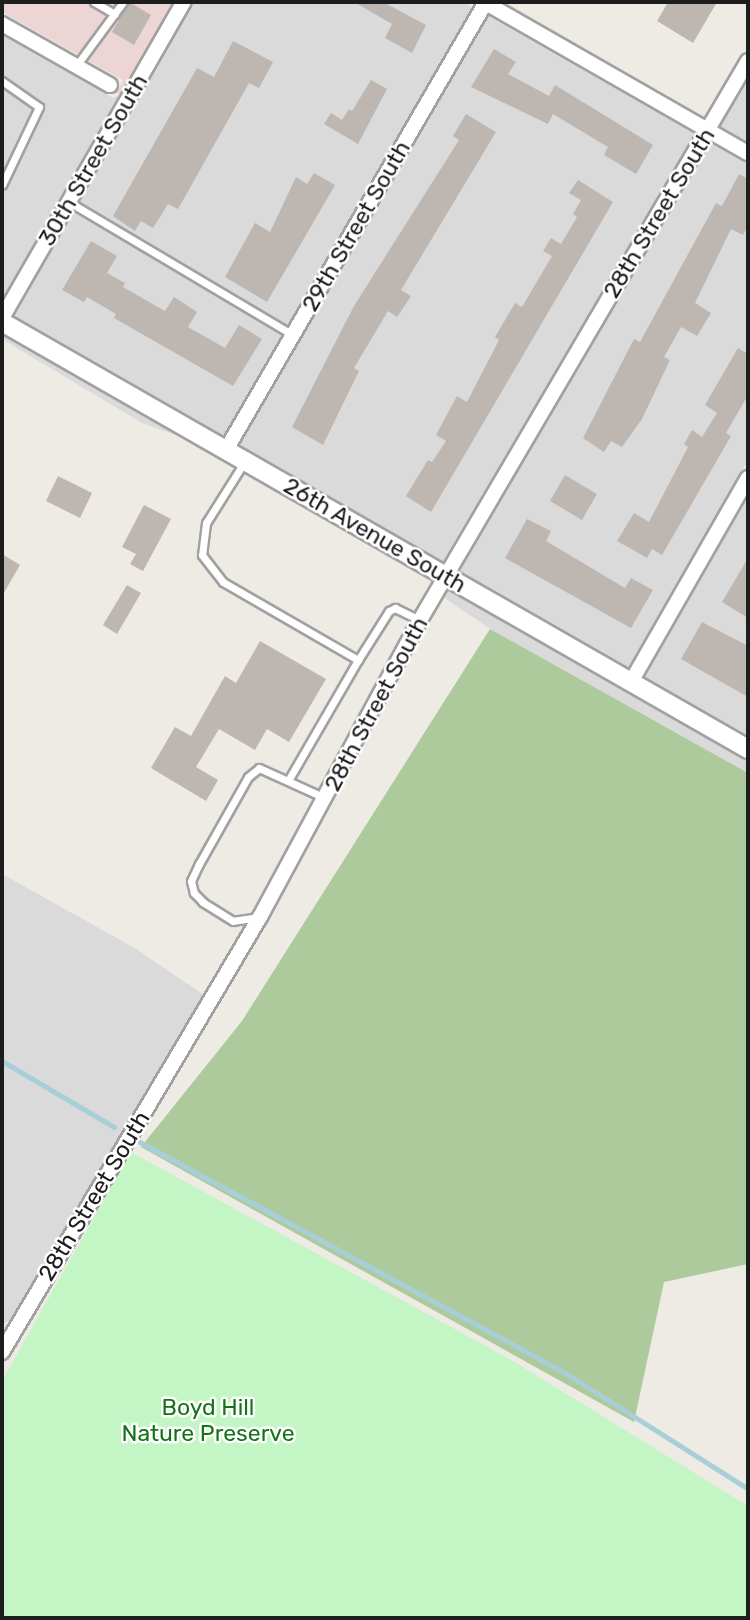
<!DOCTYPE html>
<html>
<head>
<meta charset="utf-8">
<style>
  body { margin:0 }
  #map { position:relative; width:750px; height:1620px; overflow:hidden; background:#eeeae4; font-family:Rubik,sans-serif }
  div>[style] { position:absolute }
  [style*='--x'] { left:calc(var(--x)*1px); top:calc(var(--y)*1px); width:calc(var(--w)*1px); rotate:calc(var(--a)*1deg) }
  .residential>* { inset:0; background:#dbdada }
  .commercial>* { inset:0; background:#edd4d5 }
  .forest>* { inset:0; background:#acca9c }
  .park>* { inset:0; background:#c4f5c5 }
  .stream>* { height:5px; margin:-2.5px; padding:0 2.5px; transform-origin:2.5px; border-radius:2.5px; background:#a8cfd8 }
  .building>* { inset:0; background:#beb6b1 }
  .roads { filter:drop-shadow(2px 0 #a1a1a1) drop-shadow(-2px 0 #a1a1a1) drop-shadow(0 2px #a1a1a1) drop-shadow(0 -2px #a1a1a1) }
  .service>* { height:7px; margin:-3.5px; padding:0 3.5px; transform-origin:3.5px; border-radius:3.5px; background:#fff }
  .minor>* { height:14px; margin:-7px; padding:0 7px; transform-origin:7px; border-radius:7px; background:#fff }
  .tertiary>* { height:18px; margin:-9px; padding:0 9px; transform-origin:9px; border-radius:9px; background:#fff }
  span { translate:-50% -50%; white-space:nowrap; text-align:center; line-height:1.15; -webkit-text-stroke:5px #fff; paint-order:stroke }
  .street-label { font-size:23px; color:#1d1d1d }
  .park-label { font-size:23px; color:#147317 }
  .frame { position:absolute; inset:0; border:4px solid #1d1d1d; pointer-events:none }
</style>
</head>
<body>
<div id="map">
  <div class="residential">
    <i style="clip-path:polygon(194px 2px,464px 2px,472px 7px,223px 437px,13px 317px)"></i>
    <i style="clip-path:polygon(488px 16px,695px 134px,442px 563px,239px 446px)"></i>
    <i style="clip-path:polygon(2px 35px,113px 98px,120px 95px,2px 300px)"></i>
    <i style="clip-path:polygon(748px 78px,748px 142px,720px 126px)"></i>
    <i style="clip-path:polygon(710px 143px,748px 164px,748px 460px,629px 669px,458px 571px)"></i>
    <i style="clip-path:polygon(2px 333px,184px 438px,142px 423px,2px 339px)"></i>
    <i style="clip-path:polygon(748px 496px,748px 738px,644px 678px)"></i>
    <i style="clip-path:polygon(448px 589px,748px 760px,748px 773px,495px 632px,443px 597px)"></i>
    <i style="clip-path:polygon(2px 874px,133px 947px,204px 995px,10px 1320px,2px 1325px)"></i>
  </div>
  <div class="commercial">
    <i style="clip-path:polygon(2px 2px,174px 2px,120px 95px,116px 93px,123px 80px,2px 12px)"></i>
  </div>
  <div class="forest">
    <i style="clip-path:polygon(490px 629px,748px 773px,748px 1264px,664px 1282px,634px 1422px,141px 1147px,242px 1021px)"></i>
  </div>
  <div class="park">
    <i style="clip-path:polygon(131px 1152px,513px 1361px,748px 1506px,748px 1618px,2px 1618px,2px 1381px)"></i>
  </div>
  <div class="stream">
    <i style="--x:2;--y:1061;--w:130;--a:30.5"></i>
    <i style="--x:138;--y:1141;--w:488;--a:28.5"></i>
    <i style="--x:567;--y:1374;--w:214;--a:32.4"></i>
  </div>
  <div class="building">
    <i style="clip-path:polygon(129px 2px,151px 15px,134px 45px,112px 32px)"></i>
    <i style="clip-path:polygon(354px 2px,383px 2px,426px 25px,412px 53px,385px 38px,392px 24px)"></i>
    <i style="clip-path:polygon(668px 2px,717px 2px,693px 43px,657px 21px)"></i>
    <i style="clip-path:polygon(233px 41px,273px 62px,259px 88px,249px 83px,178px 209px,168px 204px,153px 228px,141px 221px,135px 231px,113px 216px,197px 68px,214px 77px)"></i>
    <i style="clip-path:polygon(494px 49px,516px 62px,508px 74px,549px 96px,555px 85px,653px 145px,636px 174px,604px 155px,608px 147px,553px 114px,548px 124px,471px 87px)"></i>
    <i style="clip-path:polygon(371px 80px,387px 89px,358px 144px,324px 124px,331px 113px,342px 120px,349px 109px,352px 111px)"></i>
    <i style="clip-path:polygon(466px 114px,496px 132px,401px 290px,411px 296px,397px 317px,388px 311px,354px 368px,359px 371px,323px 445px,292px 427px,354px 306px,459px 140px,453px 136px)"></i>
    <i style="clip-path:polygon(314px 173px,335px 185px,267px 302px,225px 277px,255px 223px,270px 232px,296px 177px,307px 184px)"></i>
    <i style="clip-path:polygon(739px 174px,748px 179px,748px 226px,743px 235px,731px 229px,695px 303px,711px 313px,697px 336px,681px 327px,664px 357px,670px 360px,642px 419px,622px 447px,611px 441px,604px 452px,583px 438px,634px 339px,640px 342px,716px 203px,722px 206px)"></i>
    <i style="clip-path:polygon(578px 180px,613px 202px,431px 512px,406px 496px,428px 460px,432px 462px,446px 441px,436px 435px,457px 396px,467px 402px,499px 340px,495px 337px,515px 303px,522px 307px,552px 256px,543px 251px,551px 238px,561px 244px,577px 217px,573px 214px,581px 200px,569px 193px)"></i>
    <i style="clip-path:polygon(91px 241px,117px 256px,107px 273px,125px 283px,123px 287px,165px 311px,174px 297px,197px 312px,188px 327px,225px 348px,239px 325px,262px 339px,233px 386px,114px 318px,116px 314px,87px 297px,84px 302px,62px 290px)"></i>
    <i style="clip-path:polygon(738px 348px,748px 354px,748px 395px,726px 433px,731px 436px,662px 555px,652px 549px,647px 558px,617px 541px,634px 513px,649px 522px,688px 447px,684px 444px,692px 430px,702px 437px,717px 413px,705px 405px)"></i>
    <i style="clip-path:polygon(565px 475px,597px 494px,582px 520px,550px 501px)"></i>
    <i style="clip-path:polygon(58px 476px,92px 493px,80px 518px,46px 501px)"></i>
    <i style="clip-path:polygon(144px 505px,171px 519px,143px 571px,130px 564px,136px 554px,122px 547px)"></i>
    <i style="clip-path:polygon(527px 519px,551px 531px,546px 541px,625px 588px,631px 578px,653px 590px,631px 628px,505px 558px)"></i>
    <i style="clip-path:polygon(2px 554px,20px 565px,2px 596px)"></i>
    <i style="clip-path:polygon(748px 558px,748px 618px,722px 602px)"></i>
    <i style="clip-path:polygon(127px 585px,141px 593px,117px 634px,103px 625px)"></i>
    <i style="clip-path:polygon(702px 622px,748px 646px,748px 697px,681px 659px)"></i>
    <i style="clip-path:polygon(260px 641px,326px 679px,289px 742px,267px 729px,255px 750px,219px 729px,196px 767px,218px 780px,206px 801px,151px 768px,175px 727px,191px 736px,225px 676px,236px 683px)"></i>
  </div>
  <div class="roads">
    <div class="service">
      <i style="--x:94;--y:2;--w:24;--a:30"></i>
      <i style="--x:76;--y:66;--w:79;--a:-53.7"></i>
      <i style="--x:2;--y:81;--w:45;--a:35.1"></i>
      <i style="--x:39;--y:107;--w:86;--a:115.4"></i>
      <i style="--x:69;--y:202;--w:261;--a:30.7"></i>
      <i style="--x:245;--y:461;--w:73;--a:122.2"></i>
      <i style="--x:206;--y:523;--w:32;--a:97"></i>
      <i style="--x:202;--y:555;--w:34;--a:52"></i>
      <i style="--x:223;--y:582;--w:156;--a:30"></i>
      <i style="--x:358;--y:660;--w:58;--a:-57.7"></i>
      <i style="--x:389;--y:611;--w:7;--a:-27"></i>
      <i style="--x:395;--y:608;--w:28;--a:26"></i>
      <i style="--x:289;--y:779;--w:138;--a:-59.9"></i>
      <i style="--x:260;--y:917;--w:27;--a:172"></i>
      <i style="--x:233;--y:921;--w:36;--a:-148"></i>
      <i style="--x:203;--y:902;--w:13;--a:-135"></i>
      <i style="--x:194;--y:893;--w:12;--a:-104"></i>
      <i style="--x:191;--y:881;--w:19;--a:-65"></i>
      <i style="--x:199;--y:864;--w:100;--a:-60.6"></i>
      <i style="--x:248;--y:777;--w:14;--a:-39"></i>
      <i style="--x:259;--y:768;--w:72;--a:24.4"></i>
    </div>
    <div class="minor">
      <i style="--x:484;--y:2;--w:304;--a:29.8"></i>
      <i style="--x:2;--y:24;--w:124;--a:29.5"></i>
      <i style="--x:2;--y:318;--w:365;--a:-60.1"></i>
      <i style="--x:226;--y:450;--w:518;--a:-59.87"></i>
      <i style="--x:631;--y:682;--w:235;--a:-60.2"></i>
      <i style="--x:2;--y:1352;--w:506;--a:-59.33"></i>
      <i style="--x:260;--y:917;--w:337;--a:-61.7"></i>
      <i style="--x:420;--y:620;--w:648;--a:-59.6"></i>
    </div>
    <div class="tertiary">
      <i style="--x:2;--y:322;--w:860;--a:29.79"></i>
    </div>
  </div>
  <div class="street-label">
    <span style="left:93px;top:160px;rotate:-60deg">30th Street South</span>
    <span style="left:659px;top:213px;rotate:-59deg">28th Street South</span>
    <span style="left:356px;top:226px;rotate:-60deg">29th Street South</span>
    <span style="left:375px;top:535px;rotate:30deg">26th Avenue South</span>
    <span style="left:376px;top:704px;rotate:-62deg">28th Street South</span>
    <span style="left:94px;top:1196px;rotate:-59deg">28th Street South</span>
  </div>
  <div class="park-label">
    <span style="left:208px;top:1420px">Boyd Hill<br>Nature Preserve</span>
  </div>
  <div class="frame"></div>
</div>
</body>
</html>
